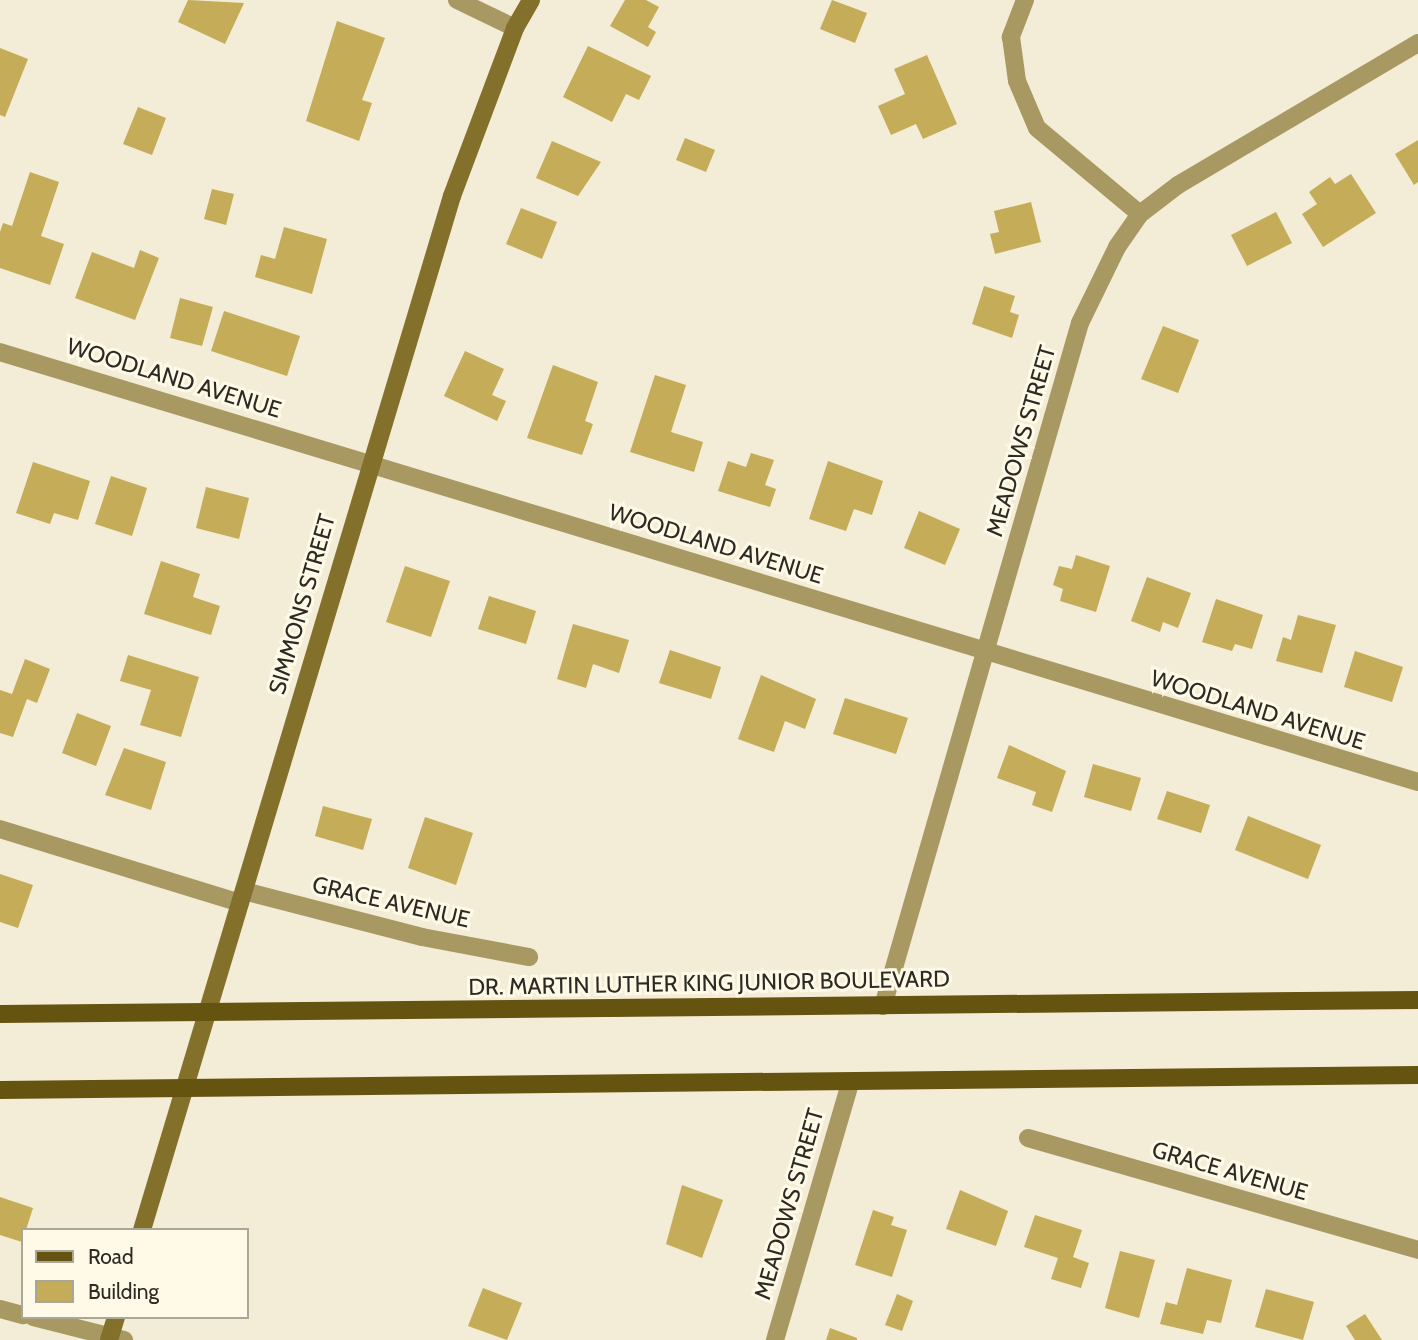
<!DOCTYPE html>
<html>
<head>
<meta charset="utf-8">
<style>
  body { margin:0 }
  #map { position:relative; width:1418px; height:1340px; overflow:hidden; background:#f3ecd6; font-family:Cabin,sans-serif }
  div>[style] { position:absolute }
  [style*='--x'] { left:calc(var(--x)*1px); top:calc(var(--y)*1px); width:calc(var(--w)*1px); rotate:calc(var(--a)*1deg) }
  .building>* { inset:0; background:#c4ac58 }
  .street>* { height:18px; margin:-9px; padding:0 9px; transform-origin:9px; border-radius:9px; background:#a89862 }
  .secondary>* { height:18px; margin:-9px; padding:0 9px; transform-origin:9px; border-radius:9px; background:#83702a }
  .primary>* { height:18px; margin:-9px; padding:0 9px; transform-origin:9px; border-radius:9px; background:#65540f }
  span { translate:-50% -50%; white-space:nowrap; text-align:center; line-height:1.15; -webkit-text-stroke:6px #fffae7; paint-order:stroke }
  .street-label { font-size:23px; color:#2c2a22 }
  .legend { position:absolute; left:21px; top:1228px; width:228px; height:91px; box-sizing:border-box; background:#fffae7; border:2px solid #aba798; margin:0; padding:9px 12px; list-style:none; font-size:21px; color:#2c2a22 }
  .legend li { display:flex; align-items:center; gap:14px; height:35px }
  .legend b { width:35px; border:2px solid #aba798 }
</style>
</head>
<body>
<div id="map">
  <div class="building">
    <i style="clip-path:polygon(188px 0,244px 3px,225px 44px,178px 22px)"></i>
    <i style="clip-path:polygon(625px 0,646px 0,659px 7px,648px 27px,656px 32px,648px 47px,610px 26px)"></i>
    <i style="clip-path:polygon(832px 0,867px 13px,855px 43px,820px 29px)"></i>
    <i style="clip-path:polygon(337px 21px,385px 38px,362px 100px,372px 103px,359px 141px,306px 121px)"></i>
    <i style="clip-path:polygon(588px 46px,651px 76px,639px 100px,626px 94px,612px 122px,563px 97px)"></i>
    <i style="clip-path:polygon(0 48px,28px 59px,5px 117px,0 115px)"></i>
    <i style="clip-path:polygon(927px 55px,957px 124px,923px 139px,916px 124px,891px 135px,878px 106px,905px 94px,894px 69px)"></i>
    <i style="clip-path:polygon(138px 107px,166px 118px,152px 155px,123px 144px)"></i>
    <i style="clip-path:polygon(685px 138px,715px 150px,706px 172px,676px 160px)"></i>
    <i style="clip-path:polygon(1418px 140px,1418px 182px,1414px 185px,1395px 154px)"></i>
    <i style="clip-path:polygon(552px 141px,601px 162px,578px 196px,536px 178px)"></i>
    <i style="clip-path:polygon(30px 172px,59px 182px,41px 236px,64px 244px,50px 285px,0 268px,0 232px,3px 223px,12px 226px)"></i>
    <i style="clip-path:polygon(1351px 174px,1376px 213px,1323px 247px,1302px 214px,1317px 204px,1309px 192px,1330px 177px,1335px 184px)"></i>
    <i style="clip-path:polygon(212px 189px,234px 194px,226px 225px,204px 219px)"></i>
    <i style="clip-path:polygon(1031px 202px,1041px 242px,995px 254px,990px 234px,999px 232px,994px 211px)"></i>
    <i style="clip-path:polygon(521px 208px,557px 222px,542px 259px,506px 244px)"></i>
    <i style="clip-path:polygon(1276px 212px,1292px 243px,1247px 266px,1231px 235px)"></i>
    <i style="clip-path:polygon(284px 227px,327px 239px,312px 294px,255px 277px,261px 255px,275px 259px)"></i>
    <i style="clip-path:polygon(140px 250px,159px 258px,135px 320px,75px 298px,92px 252px,134px 268px)"></i>
    <i style="clip-path:polygon(984px 286px,1015px 296px,1010px 312px,1019px 315px,1012px 338px,972px 324px)"></i>
    <i style="clip-path:polygon(180px 298px,213px 307px,202px 346px,170px 338px)"></i>
    <i style="clip-path:polygon(224px 311px,300px 336px,287px 376px,211px 351px)"></i>
    <i style="clip-path:polygon(1163px 326px,1199px 340px,1178px 393px,1141px 379px)"></i>
    <i style="clip-path:polygon(465px 351px,504px 369px,492px 395px,506px 401px,497px 421px,444px 396px)"></i>
    <i style="clip-path:polygon(553px 365px,598px 382px,585px 421px,593px 424px,582px 455px,527px 438px)"></i>
    <i style="clip-path:polygon(655px 375px,686px 385px,671px 432px,703px 442px,694px 472px,630px 452px)"></i>
    <i style="clip-path:polygon(751px 453px,774px 460px,765px 485px,776px 489px,770px 507px,718px 491px,728px 461px,746px 467px)"></i>
    <i style="clip-path:polygon(828px 461px,883px 481px,872px 515px,854px 509px,846px 531px,809px 519px)"></i>
    <i style="clip-path:polygon(33px 462px,90px 481px,78px 520px,54px 513px,50px 524px,16px 513px)"></i>
    <i style="clip-path:polygon(111px 476px,147px 488px,132px 536px,95px 524px)"></i>
    <i style="clip-path:polygon(206px 487px,249px 498px,239px 539px,196px 528px)"></i>
    <i style="clip-path:polygon(919px 511px,960px 529px,945px 565px,904px 548px)"></i>
    <i style="clip-path:polygon(1076px 555px,1110px 566px,1096px 612px,1060px 601px,1063px 589px,1053px 585px,1059px 566px,1072px 569px)"></i>
    <i style="clip-path:polygon(161px 561px,200px 574px,193px 597px,220px 606px,211px 635px,144px 614px)"></i>
    <i style="clip-path:polygon(405px 566px,450px 581px,431px 637px,386px 622px)"></i>
    <i style="clip-path:polygon(1147px 577px,1191px 593px,1178px 628px,1163px 622px,1160px 632px,1131px 621px)"></i>
    <i style="clip-path:polygon(489px 596px,536px 611px,526px 644px,478px 629px)"></i>
    <i style="clip-path:polygon(1216px 599px,1263px 615px,1252px 649px,1235px 644px,1232px 651px,1202px 642px)"></i>
    <i style="clip-path:polygon(1298px 615px,1336px 625px,1322px 673px,1276px 661px,1283px 637px,1291px 640px)"></i>
    <i style="clip-path:polygon(573px 624px,629px 640px,619px 673px,593px 664px,586px 688px,557px 679px)"></i>
    <i style="clip-path:polygon(670px 650px,721px 667px,711px 699px,659px 683px)"></i>
    <i style="clip-path:polygon(1355px 651px,1403px 667px,1392px 702px,1344px 687px)"></i>
    <i style="clip-path:polygon(128px 655px,199px 677px,181px 737px,140px 725px,151px 690px,120px 681px)"></i>
    <i style="clip-path:polygon(25px 659px,50px 669px,37px 703px,27px 699px,13px 737px,0 733px,0 690px,12px 694px)"></i>
    <i style="clip-path:polygon(761px 675px,816px 699px,805px 729px,785px 721px,774px 752px,738px 739px)"></i>
    <i style="clip-path:polygon(845px 698px,908px 718px,896px 754px,833px 734px)"></i>
    <i style="clip-path:polygon(77px 713px,111px 726px,96px 766px,62px 753px)"></i>
    <i style="clip-path:polygon(1009px 745px,1066px 771px,1052px 812px,1032px 805px,1036px 792px,997px 778px)"></i>
    <i style="clip-path:polygon(124px 748px,166px 762px,151px 810px,105px 795px)"></i>
    <i style="clip-path:polygon(1093px 764px,1141px 778px,1131px 811px,1084px 797px)"></i>
    <i style="clip-path:polygon(1167px 791px,1210px 805px,1201px 833px,1157px 819px)"></i>
    <i style="clip-path:polygon(323px 806px,372px 819px,363px 850px,315px 836px)"></i>
    <i style="clip-path:polygon(1248px 816px,1321px 845px,1308px 879px,1235px 850px)"></i>
    <i style="clip-path:polygon(425px 817px,473px 833px,456px 885px,408px 868px)"></i>
    <i style="clip-path:polygon(0 874px,33px 885px,18px 928px,0 922px)"></i>
    <i style="clip-path:polygon(682px 1185px,723px 1200px,702px 1258px,666px 1244px)"></i>
    <i style="clip-path:polygon(960px 1190px,1008px 1211px,996px 1246px,946px 1229px)"></i>
    <i style="clip-path:polygon(0 1197px,33px 1208px,22px 1242px,0 1235px)"></i>
    <i style="clip-path:polygon(873px 1210px,894px 1217px,891px 1225px,907px 1230px,892px 1277px,855px 1265px)"></i>
    <i style="clip-path:polygon(1035px 1215px,1082px 1230px,1073px 1257px,1089px 1263px,1081px 1288px,1051px 1279px,1058px 1258px,1024px 1247px)"></i>
    <i style="clip-path:polygon(1120px 1251px,1155px 1260px,1139px 1318px,1105px 1308px)"></i>
    <i style="clip-path:polygon(1187px 1268px,1232px 1280px,1221px 1323px,1207px 1320px,1203px 1334px,1160px 1324px,1166px 1302px,1177px 1305px)"></i>
    <i style="clip-path:polygon(483px 1288px,522px 1303px,507px 1340px,468px 1326px)"></i>
    <i style="clip-path:polygon(1266px 1289px,1314px 1302px,1303px 1340px,1255px 1327px)"></i>
    <i style="clip-path:polygon(897px 1294px,913px 1301px,902px 1331px,885px 1325px)"></i>
    <i style="clip-path:polygon(1365px 1314px,1382px 1340px,1355px 1340px,1346px 1326px)"></i>
    <i style="clip-path:polygon(830px 1328px,857px 1338px,857px 1340px,826px 1340px)"></i>
  </div>
  <div class="street">
    <i style="--x:457;--y:0;--w:64;--a:25.8"></i>
    <i style="--x:1025;--y:0;--w:40;--a:111"></i>
    <i style="--x:1011;--y:37;--w:44;--a:82.2"></i>
    <i style="--x:1017;--y:81;--w:51;--a:66.9"></i>
    <i style="--x:1037;--y:128;--w:134;--a:39.9"></i>
    <i style="--x:0;--y:352;--w:1482;--a:16.87"></i>
    <i style="--x:0;--y:829;--w:251;--a:17.1"></i>
    <i style="--x:244;--y:891;--w:184;--a:14.5"></i>
    <i style="--x:422;--y:937;--w:109;--a:10.6"></i>
    <i style="--x:883;--y:1006;--w:711;--a:-73.91"></i>
    <i style="--x:1080;--y:323;--w:85;--a:-64"></i>
    <i style="--x:1117;--y:247;--w:40;--a:-55.1"></i>
    <i style="--x:1140;--y:214;--w:48;--a:-37.3"></i>
    <i style="--x:1178;--y:185;--w:279;--a:-30.6"></i>
    <i style="--x:1028;--y:1138;--w:406;--a:16"></i>
    <i style="--x:0;--y:1309;--w:24;--a:15"></i>
    <i style="--x:33;--y:1317;--w:94;--a:14.2"></i>
    <i style="--x:775;--y:1340;--w:268;--a:-73.7"></i>
  </div>
  <div class="secondary">
    <i style="--x:142;--y:1230;--w:1079;--a:-73.31"></i>
    <i style="--x:452;--y:196;--w:179;--a:-69.4"></i>
    <i style="--x:515;--y:28;--w:32;--a:-60"></i>
    <i style="--x:109;--y:1340;--w:24;--a:-73"></i>
  </div>
  <div class="primary">
    <i style="--x:0;--y:1014;--w:1418;--a:-0.57"></i>
    <i style="--x:0;--y:1090;--w:1418;--a:-0.61"></i>
  </div>
  <div class="street-label">
    <span style="left:174px;top:378px;rotate:17deg">WOODLAND AVENUE</span>
    <span style="left:1021px;top:441px;rotate:-74deg">MEADOWS STREET</span>
    <span style="left:716px;top:544px;rotate:17deg">WOODLAND AVENUE</span>
    <span style="left:302px;top:604px;rotate:-74deg">SIMMONS STREET</span>
    <span style="left:1258px;top:710px;rotate:17deg">WOODLAND AVENUE</span>
    <span style="left:391px;top:902px;rotate:13deg">GRACE AVENUE</span>
    <span style="left:709px;top:983px;rotate:-1deg">DR. MARTIN LUTHER KING JUNIOR BOULEVARD</span>
    <span style="left:1230px;top:1171px;rotate:16deg">GRACE AVENUE</span>
    <span style="left:789px;top:1204px;rotate:-74deg">MEADOWS STREET</span>
  </div>
  <ul class="legend">
  <li><b style="height:9px;background:#65540f"></b>Road</li>
  <li><b style="height:19px;background:#c4ac58"></b>Building</li>
  </ul>
</div>
</body>
</html>
